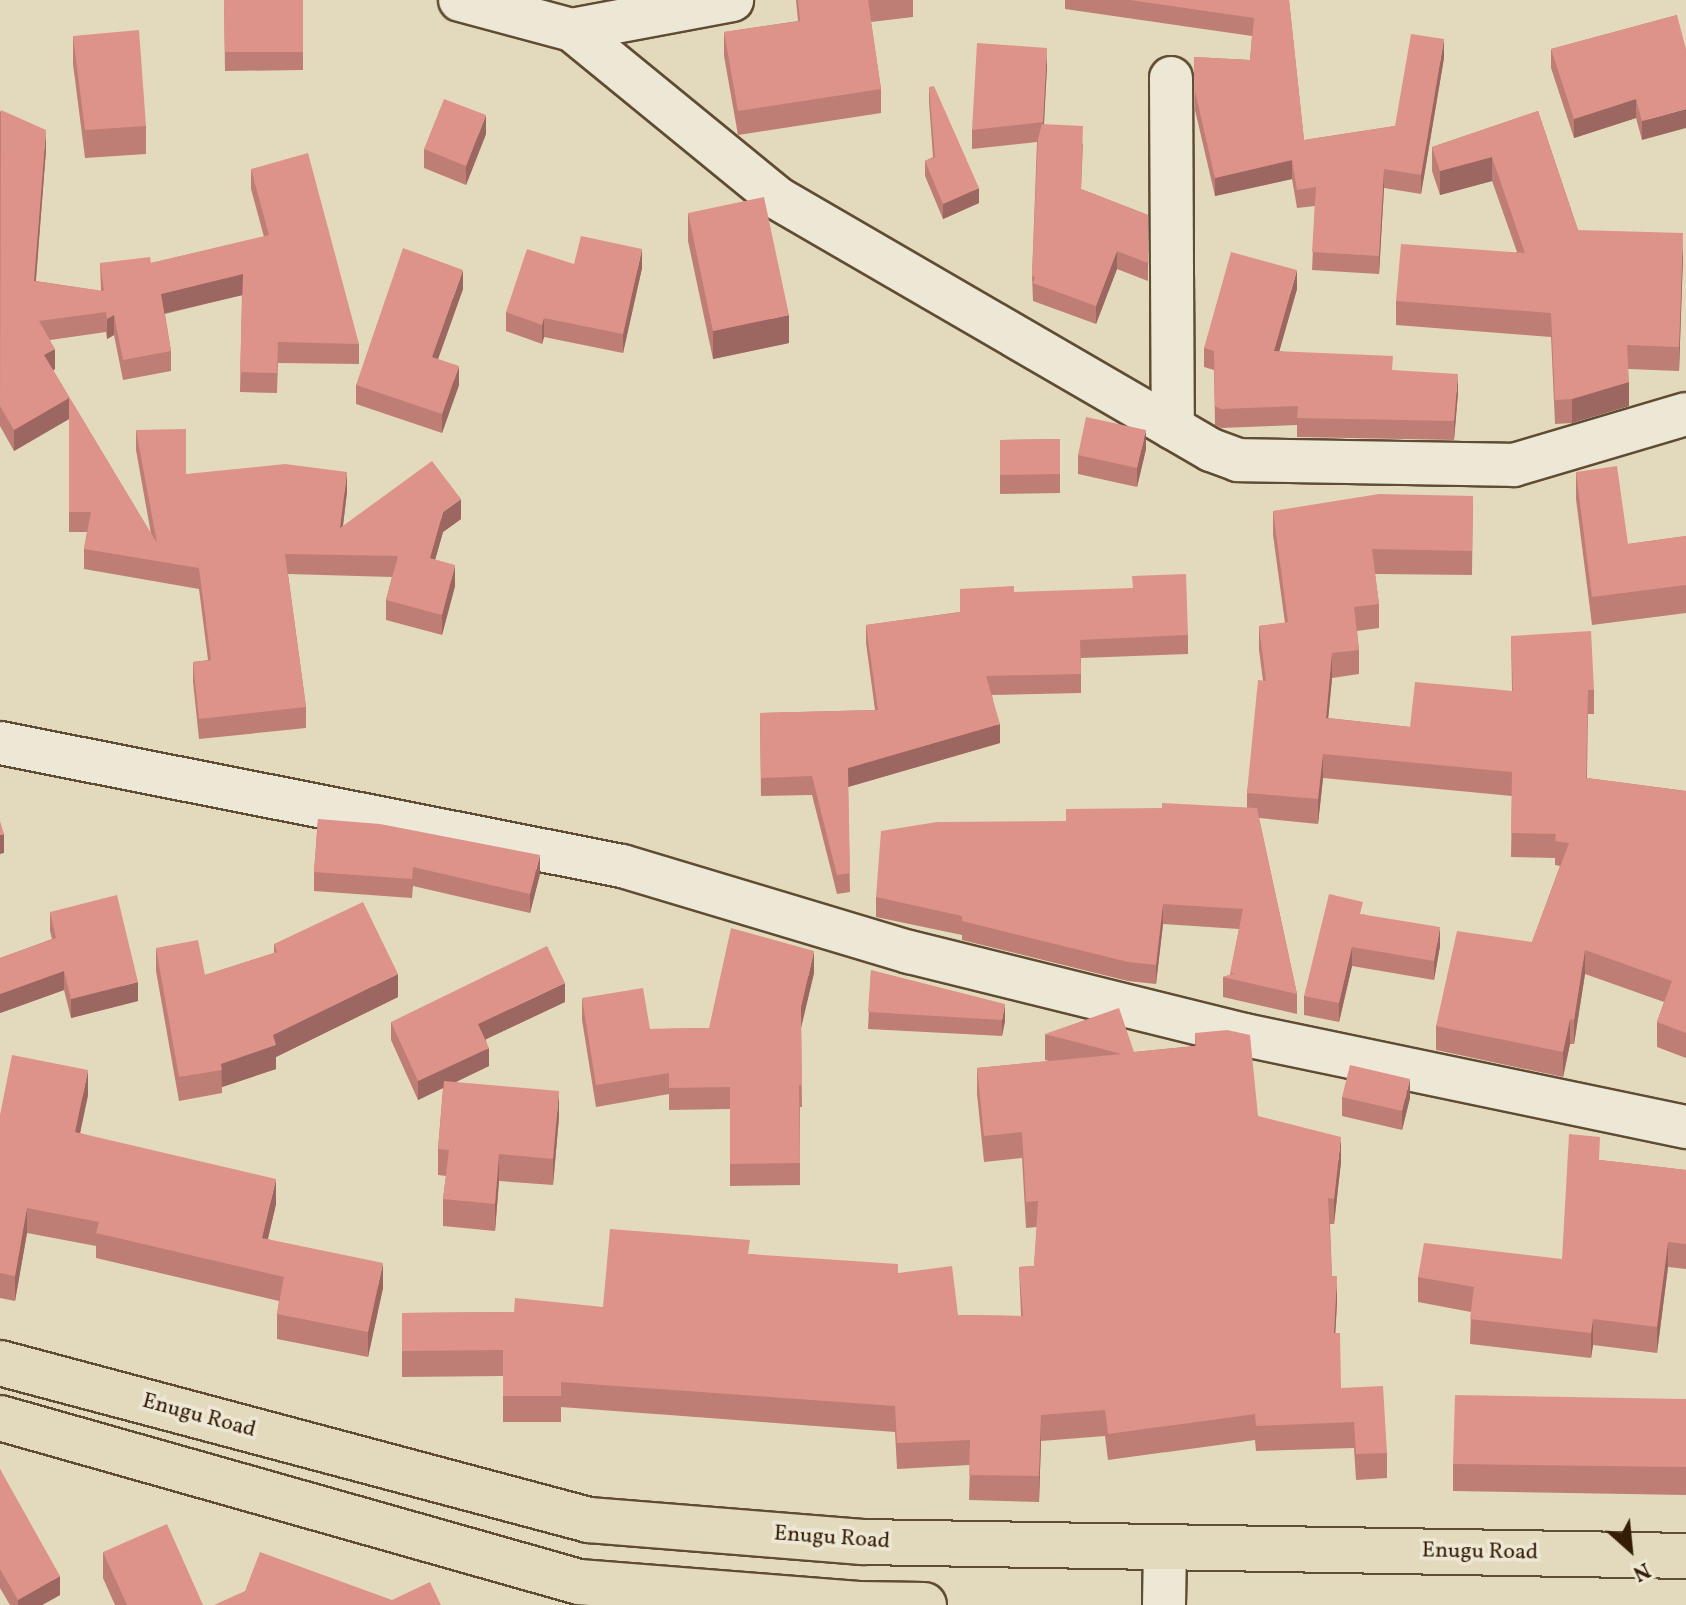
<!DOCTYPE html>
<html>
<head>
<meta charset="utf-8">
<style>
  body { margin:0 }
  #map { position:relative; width:1686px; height:1605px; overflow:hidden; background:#e3dabe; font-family:Vollkorn,serif }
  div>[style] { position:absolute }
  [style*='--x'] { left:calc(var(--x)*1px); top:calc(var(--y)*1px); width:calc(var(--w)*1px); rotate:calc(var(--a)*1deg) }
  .roads { filter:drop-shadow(2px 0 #604c32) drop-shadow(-2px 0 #604c32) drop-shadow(0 2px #604c32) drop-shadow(0 -2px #604c32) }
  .minor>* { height:42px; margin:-21px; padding:0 21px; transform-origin:21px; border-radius:21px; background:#ede7d5 }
  .primary>* { height:44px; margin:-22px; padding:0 22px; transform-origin:22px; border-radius:22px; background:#e3dabe }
  .wall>* { inset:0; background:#be7e76 }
  .shaded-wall>* { inset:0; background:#9b6760 }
  .building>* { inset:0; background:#dd9389 }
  span { translate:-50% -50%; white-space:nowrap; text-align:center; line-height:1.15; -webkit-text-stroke:7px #ede7d5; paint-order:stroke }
  .street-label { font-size:22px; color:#341d04 }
  .north { position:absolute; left:1590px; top:1509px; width:80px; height:80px; -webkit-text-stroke:6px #ede7d5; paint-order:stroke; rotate:153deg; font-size:22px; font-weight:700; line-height:32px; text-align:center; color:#341d04 }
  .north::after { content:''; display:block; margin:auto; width:28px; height:36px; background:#341d04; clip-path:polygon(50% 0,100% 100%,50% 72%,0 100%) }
</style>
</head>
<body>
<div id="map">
  <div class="roads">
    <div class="minor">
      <i style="--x:460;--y:0;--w:116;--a:15"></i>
      <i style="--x:572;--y:30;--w:265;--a:39.3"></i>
      <i style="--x:777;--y:198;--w:502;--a:30.14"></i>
      <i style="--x:1211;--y:450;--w:29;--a:20"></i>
      <i style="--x:1238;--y:460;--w:276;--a:1"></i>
      <i style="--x:1514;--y:465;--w:179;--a:-16.5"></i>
      <i style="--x:572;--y:30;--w:163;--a:-10.6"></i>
      <i style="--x:1171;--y:78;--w:350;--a:89.7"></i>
      <i style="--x:0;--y:743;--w:634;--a:11.19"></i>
      <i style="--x:622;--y:866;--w:300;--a:16.7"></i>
      <i style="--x:909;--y:952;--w:346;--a:13.9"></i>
      <i style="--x:1245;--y:1035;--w:450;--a:11.8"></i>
      <i style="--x:1164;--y:1605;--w:58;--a:-89"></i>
    </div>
    <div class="primary">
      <i style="--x:0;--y:1363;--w:610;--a:14.93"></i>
      <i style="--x:589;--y:1520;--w:274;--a:4.6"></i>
      <i style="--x:862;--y:1542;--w:824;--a:0.97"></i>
      <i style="--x:0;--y:1418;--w:602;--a:15.81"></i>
      <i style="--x:579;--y:1582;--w:280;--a:4.5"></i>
      <i style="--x:858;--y:1604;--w:66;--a:0.9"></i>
    </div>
  </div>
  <div class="wall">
    <i style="clip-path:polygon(224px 0,303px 0,303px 70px,225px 71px)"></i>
    <i style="clip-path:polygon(796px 0,913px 0,913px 17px,871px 22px,881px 89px,881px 113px,738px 135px,724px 56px,724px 32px,798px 21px)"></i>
    <i style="clip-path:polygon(1065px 0,1289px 0,1304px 140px,1395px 126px,1444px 58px,1421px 194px,1384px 188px,1379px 274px,1312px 270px,1315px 206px,1297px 208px,1292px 179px,1215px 196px,1195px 110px,1194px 57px,1250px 60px,1252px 36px,1065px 9px)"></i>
    <i style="clip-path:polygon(1677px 15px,1642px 140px,1636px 118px,1574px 138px,1551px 68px,1551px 49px)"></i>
    <i style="clip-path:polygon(73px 36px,146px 126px,146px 154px,85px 158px,73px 64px)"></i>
    <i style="clip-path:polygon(1047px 66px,1044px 124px,1083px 144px,1081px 189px,1148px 215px,1148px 281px,1117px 269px,1096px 324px,1033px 301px,1032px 276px,1037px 142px,972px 149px,972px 130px)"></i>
    <i style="clip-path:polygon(929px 87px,979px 203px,943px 219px,925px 176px,925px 161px,933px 157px,929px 102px)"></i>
    <i style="clip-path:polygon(0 111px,46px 150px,36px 281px,101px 291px,100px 263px,151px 263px,264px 237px,251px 189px,251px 169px,359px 344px,359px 364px,278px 363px,277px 393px,240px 392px,242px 295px,165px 314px,171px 351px,171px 371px,123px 380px,114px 335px,107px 339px,106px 332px,50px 340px,55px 369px,53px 370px,151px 534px,136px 450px,136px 430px,186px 474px,347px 492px,343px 526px,461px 519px,443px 532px,435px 560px,455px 586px,442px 635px,386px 620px,386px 600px,392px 577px,288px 574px,306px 707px,306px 728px,199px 739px,193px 682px,193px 662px,208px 660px,199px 589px,84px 569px,84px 549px,87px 532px,69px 532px,69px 419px,14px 451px,0 426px)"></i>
    <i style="clip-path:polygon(1538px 111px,1578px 230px,1683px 256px,1679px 371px,1628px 369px,1629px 406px,1572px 423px,1555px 424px,1551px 337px,1396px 325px,1396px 301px,1517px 252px,1492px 181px,1440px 195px,1432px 171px,1432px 147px)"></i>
    <i style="clip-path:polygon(486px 134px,466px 185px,424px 168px,424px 149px)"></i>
    <i style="clip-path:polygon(688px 213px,789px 343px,713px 359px,688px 241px)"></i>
    <i style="clip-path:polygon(642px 268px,623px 353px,544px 337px,542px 344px,506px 331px,506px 312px)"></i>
    <i style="clip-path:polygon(463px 289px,438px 359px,459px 385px,442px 433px,356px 404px,356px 385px)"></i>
    <i style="clip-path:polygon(1297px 289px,1279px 351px,1393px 370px,1458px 393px,1454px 440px,1297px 437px,1297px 425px,1221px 428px,1215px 425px,1214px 370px,1204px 367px,1204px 348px)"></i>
    <i style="clip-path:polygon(1060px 439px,1060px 493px,1000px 494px,1000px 440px)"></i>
    <i style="clip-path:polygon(1146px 449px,1137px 487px,1078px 474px,1078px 455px)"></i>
    <i style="clip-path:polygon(1576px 472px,1628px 544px,1686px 536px,1686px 613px,1592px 625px,1576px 499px)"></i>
    <i style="clip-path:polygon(1473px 496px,1472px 575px,1375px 574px,1379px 604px,1379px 628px,1357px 631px,1359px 650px,1359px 674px,1332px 678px,1328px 718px,1410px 727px,1512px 691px,1511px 636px,1594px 690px,1594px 714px,1588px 714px,1587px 778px,1686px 791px,1686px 1058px,1657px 1047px,1657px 1022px,1664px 1002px,1585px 974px,1574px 1044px,1570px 1044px,1563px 1077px,1436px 1050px,1436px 1026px,1532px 942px,1560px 866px,1555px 865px,1555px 858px,1511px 857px,1512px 796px,1323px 778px,1318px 824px,1259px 818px,1297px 994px,1297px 1014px,1223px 997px,1223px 977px,1230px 975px,1239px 929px,1163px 924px,1156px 984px,1128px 981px,962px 940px,962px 935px,876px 917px,876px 897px,1066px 821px,1247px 808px,1247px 793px,1263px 681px,1259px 650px,1259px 626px,1285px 623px,1273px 535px,1273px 511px)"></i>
    <i style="clip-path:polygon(960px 589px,1014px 592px,1188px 635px,1188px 654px,1081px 658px,1081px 693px,992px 695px,1000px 743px,848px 787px,850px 892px,837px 894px,812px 795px,761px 796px,760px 713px,875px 710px,866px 643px,866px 625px,960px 612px)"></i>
    <i style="clip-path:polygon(318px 819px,540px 874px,530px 913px,413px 886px,412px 898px,314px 891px,314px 872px)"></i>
    <i style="clip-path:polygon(50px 912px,138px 1001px,71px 1018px,64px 990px,0 1013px,0 958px,52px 939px,50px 931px)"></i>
    <i style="clip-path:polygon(1363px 914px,1440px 946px,1434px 980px,1352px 966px,1339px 1022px,1304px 1015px,1304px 996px)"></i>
    <i style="clip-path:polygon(274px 944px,398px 997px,276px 1057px,276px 1069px,222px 1087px,222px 1093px,179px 1101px,156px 971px,156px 948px,205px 975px,274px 953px)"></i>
    <i style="clip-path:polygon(871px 970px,1005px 1021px,1002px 1036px,868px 1029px)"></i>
    <i style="clip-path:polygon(814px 973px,801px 1027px,802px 1107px,800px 1107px,800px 1185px,730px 1186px,730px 1109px,669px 1110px,669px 1094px,596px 1107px,582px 1020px,582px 998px,650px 1029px,709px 1028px)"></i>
    <i style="clip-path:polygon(565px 1002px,486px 1039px,489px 1066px,456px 1082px,559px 1117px,553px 1185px,499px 1181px,495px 1231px,443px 1226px,443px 1199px,446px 1176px,438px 1175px,438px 1149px,443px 1088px,418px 1100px,391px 1040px,391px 1022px)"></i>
    <i style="clip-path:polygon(1195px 1033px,1258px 1116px,1341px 1162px,1334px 1224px,1330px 1224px,1332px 1276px,1337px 1302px,1335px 1333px,1341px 1388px,1387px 1453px,1387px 1478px,1356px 1480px,1354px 1448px,1256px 1451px,1255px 1440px,1108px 1460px,1105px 1436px,1041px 1441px,1039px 1502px,969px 1500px,970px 1465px,897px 1469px,895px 1432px,561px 1407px,561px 1422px,503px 1422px,503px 1376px,402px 1377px,402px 1313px,514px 1312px,603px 1307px,750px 1254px,898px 1273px,958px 1315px,1021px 1316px,1019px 1267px,1034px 1266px,1037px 1227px,1026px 1228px,1022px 1158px,984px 1162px,977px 1094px,977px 1068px,1049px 1061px,1045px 1060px,1045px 1034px,1134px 1052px,1195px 1046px)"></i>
    <i style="clip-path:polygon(88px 1095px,80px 1133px,276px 1204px,268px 1239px,383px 1288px,368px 1357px,277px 1339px,277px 1314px,279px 1301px,96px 1258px,96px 1246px,27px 1233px,15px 1301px,0 1298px,0 1115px)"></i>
    <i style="clip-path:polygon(1342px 1097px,1410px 1098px,1402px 1130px,1342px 1116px)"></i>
    <i style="clip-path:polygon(1600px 1160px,1686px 1170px,1686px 1269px,1668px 1267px,1657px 1353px,1593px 1345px,1591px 1358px,1470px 1344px,1471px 1312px,1418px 1302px,1418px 1277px,1562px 1259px)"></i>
    <i style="clip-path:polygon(1686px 1399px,1686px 1495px,1453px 1491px,1453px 1464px)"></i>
    <i style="clip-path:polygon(0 1469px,60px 1595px,42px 1605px,10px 1605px,0 1588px)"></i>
    <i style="clip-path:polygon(103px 1552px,203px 1605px,115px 1605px,103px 1578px)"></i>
  </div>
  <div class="shaded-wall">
    <i style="clip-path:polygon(1444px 39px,1444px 58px,1421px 194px,1421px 175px)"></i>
    <i style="clip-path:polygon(1047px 48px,1047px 66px,1043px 141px,1043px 122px)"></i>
    <i style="clip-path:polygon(1636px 99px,1636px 118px,1574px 138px,1574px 119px)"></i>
    <i style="clip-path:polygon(1686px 109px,1686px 128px,1642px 140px,1642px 121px)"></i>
    <i style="clip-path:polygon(486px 115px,486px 134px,466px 185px,466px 166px)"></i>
    <i style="clip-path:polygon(46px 130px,46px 150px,34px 302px,34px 281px)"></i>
    <i style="clip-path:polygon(1492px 157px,1492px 181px,1440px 195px,1440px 171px)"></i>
    <i style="clip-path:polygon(1292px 160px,1292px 179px,1215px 196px,1215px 178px)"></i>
    <i style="clip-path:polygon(1384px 169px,1384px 188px,1379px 274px,1379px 256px)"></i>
    <i style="clip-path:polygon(979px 188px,979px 203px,943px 219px,943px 204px)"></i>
    <i style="clip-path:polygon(1683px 233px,1683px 256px,1679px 371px,1679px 347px)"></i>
    <i style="clip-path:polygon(642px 249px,642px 268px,623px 353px,623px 334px)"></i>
    <i style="clip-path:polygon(1117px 251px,1117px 269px,1096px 324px,1096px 306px)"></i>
    <i style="clip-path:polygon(463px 270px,463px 289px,432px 376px,432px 357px)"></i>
    <i style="clip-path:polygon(1297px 270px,1297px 289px,1274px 370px,1274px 351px)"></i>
    <i style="clip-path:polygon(243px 274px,243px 295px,161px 314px,161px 294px)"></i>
    <i style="clip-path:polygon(114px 315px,114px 335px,107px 339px,107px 319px)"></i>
    <i style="clip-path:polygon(789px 315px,789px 343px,713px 359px,713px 331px)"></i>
    <i style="clip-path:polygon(544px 318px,544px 337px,542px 344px,542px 325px)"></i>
    <i style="clip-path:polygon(55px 349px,55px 369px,44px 376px,44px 355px)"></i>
    <i style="clip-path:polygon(459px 366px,459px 385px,442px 433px,442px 414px)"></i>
    <i style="clip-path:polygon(1458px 374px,1458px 393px,1454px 440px,1454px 421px)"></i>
    <i style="clip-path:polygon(1629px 382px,1629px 406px,1572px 423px,1572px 399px)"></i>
    <i style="clip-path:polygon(69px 398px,69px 419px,14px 451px,14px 430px)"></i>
    <i style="clip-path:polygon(1146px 430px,1146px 449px,1137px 487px,1137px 468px)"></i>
    <i style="clip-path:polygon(347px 472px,347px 492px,340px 549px,340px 528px)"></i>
    <i style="clip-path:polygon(461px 499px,461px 519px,443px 532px,430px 578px,430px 558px,443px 512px)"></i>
    <i style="clip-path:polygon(455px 565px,455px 586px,442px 635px,442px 615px)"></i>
    <i style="clip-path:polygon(1332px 653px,1332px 678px,1326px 742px,1326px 718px)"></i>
    <i style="clip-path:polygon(1000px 724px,1000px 743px,848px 787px,848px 768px)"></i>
    <i style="clip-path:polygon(1323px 754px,1323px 778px,1318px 824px,1318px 799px)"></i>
    <i style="clip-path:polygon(4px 834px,4px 853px,0 854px,0 835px)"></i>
    <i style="clip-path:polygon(540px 855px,540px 874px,530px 913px,530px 894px)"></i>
    <i style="clip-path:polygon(1163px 904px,1163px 924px,1156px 984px,1156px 965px)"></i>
    <i style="clip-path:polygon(1440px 927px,1440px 946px,1434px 980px,1434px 961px)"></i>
    <i style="clip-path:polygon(1352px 947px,1352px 966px,1339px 1022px,1339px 1003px)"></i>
    <i style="clip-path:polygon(1585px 950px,1585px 974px,1574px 1044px,1574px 1020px)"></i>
    <i style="clip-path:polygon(814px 951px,814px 973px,801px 1028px,801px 1007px)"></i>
    <i style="clip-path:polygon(64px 971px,64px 990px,0 1013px,0 994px)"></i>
    <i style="clip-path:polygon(398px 974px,398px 997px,276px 1057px,276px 1069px,222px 1087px,221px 1064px,273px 1035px)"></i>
    <i style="clip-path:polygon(138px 982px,138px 1001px,71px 1018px,71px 999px)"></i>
    <i style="clip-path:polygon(565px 983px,565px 1002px,478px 1043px,478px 1024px)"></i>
    <i style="clip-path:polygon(1005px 1004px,1005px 1021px,1002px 1036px,1002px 1020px)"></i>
    <i style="clip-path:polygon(1570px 1019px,1570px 1044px,1563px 1077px,1563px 1052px)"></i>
    <i style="clip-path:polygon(489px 1048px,489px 1066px,418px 1100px,418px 1081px)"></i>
    <i style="clip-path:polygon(88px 1070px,88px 1095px,75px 1157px,75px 1132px)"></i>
    <i style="clip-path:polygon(1410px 1079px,1410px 1098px,1402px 1130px,1402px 1111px)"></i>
    <i style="clip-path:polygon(559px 1091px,559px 1117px,553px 1185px,553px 1159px)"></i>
    <i style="clip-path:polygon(1341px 1137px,1341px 1162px,1334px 1224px,1334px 1199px)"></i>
    <i style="clip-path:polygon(499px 1154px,499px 1181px,495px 1231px,495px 1204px)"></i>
    <i style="clip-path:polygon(276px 1179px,276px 1204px,262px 1263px,262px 1238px)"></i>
    <i style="clip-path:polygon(27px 1208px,27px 1233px,15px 1301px,15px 1276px)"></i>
    <i style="clip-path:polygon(1668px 1242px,1668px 1267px,1657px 1353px,1657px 1327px)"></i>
    <i style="clip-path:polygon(383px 1263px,383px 1288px,368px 1357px,368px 1332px)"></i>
    <i style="clip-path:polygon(1337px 1276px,1337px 1302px,1334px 1359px,1334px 1333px)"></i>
    <i style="clip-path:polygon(1593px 1319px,1593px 1345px,1591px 1358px,1591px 1333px)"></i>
    <i style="clip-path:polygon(1041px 1415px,1041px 1441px,1039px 1502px,1039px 1476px)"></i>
    <i style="clip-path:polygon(60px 1576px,60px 1595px,42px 1605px,18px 1605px,18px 1600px)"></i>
  </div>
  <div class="building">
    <i style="clip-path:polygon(224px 0,303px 0,303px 52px,225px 52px)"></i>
    <i style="clip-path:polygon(798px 0,868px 0,881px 89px,738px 111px,724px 32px,800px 21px)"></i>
    <i style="clip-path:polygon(1130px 0,1289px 0,1304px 140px,1395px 126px,1411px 34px,1444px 39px,1421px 175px,1384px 169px,1379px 256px,1312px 252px,1316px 187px,1297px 190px,1292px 160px,1215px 178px,1195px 91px,1194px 57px,1250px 60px,1254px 18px)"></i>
    <i style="clip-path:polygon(1677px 15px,1686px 49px,1686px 109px,1642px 121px,1636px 99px,1574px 119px,1551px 49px)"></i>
    <i style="clip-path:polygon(139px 30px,146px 126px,85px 130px,73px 36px)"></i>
    <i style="clip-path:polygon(977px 43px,1047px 48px,1043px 122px,972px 130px)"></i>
    <i style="clip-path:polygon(934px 86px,979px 188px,943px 204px,925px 161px,935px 157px,929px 87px)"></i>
    <i style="clip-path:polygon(444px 99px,486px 115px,466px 166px,424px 149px)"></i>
    <i style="clip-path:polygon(1px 110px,46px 130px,34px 281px,104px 291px,100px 263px,150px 257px,151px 263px,269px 235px,251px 169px,308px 153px,359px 344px,278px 342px,277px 373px,240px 372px,243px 274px,161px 294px,171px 351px,123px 360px,114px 315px,107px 319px,106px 312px,39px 321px,55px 349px,44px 355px,157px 543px,136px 430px,186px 429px,186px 474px,285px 464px,347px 472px,340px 528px,432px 461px,461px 499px,443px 512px,430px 558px,455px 565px,442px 615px,386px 600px,398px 556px,285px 554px,306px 707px,199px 719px,193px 662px,211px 660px,199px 568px,84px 549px,91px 512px,69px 512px,69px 398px,14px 430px,0 406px)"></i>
    <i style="clip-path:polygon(1538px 111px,1578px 230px,1683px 233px,1679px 347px,1627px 345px,1629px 382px,1572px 399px,1555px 400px,1551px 313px,1396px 301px,1401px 244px,1525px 253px,1492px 157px,1440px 171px,1432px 147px)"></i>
    <i style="clip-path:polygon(1042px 124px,1083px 126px,1081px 189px,1148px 215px,1148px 263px,1117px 251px,1096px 306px,1033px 283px,1035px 277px,1032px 276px,1038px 139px)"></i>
    <i style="clip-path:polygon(764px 197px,789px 315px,713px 331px,688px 213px)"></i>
    <i style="clip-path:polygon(581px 236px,642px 249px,623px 334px,544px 318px,542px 325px,506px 312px,527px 249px,574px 264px)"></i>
    <i style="clip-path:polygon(403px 248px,463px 270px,432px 357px,459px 366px,442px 414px,356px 385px)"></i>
    <i style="clip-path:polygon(1231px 252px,1297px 270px,1274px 351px,1393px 356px,1392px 370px,1458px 374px,1454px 421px,1297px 418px,1298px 406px,1221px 409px,1215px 406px,1214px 351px,1204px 348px)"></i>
    <i style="clip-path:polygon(1086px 417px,1146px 430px,1137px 468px,1078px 455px)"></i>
    <i style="clip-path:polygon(1060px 439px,1060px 474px,1000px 475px,1000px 440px)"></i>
    <i style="clip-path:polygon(1617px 466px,1628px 544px,1686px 536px,1686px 585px,1592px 597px,1576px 472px)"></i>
    <i style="clip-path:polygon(1379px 494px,1473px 496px,1472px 551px,1372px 549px,1379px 604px,1354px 607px,1359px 650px,1332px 653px,1326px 718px,1410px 727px,1415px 682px,1513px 691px,1511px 636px,1591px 631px,1594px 690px,1588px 690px,1586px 778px,1686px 791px,1686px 1033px,1657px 1022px,1672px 981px,1585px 950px,1574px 1020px,1570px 1019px,1563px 1052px,1436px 1026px,1457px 931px,1532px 942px,1569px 843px,1555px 841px,1556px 834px,1511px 833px,1512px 772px,1323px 754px,1318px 799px,1247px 793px,1258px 680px,1266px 681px,1259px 626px,1288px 622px,1273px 511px)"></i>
    <i style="clip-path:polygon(1186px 574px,1188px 635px,1080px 640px,1081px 674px,986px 676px,1000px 724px,848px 768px,850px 873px,837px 875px,812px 776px,761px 778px,760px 713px,878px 710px,866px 625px,960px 612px,960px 589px,1014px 586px,1014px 592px,1133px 588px,1132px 576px)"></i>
    <i style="clip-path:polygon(1162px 803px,1257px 808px,1297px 994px,1223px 977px,1235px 973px,1230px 973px,1243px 909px,1163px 904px,1156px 965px,1128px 962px,962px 921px,962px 916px,876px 897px,881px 831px,937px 822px,1066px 821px,1066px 809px,1162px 808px)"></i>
    <i style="clip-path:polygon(318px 819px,380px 824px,540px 855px,530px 894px,413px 867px,412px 879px,314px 872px)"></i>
    <i style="clip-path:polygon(0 821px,4px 834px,0 835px)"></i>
    <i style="clip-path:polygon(1329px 894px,1363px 902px,1360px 914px,1440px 927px,1434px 961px,1352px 947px,1339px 1003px,1304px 996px)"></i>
    <i style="clip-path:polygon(117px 895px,138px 982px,71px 999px,64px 971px,0 994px,0 958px,56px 938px,50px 912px)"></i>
    <i style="clip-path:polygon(363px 902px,398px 974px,273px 1035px,276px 1045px,221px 1064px,222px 1070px,179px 1077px,156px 948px,198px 940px,205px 975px,277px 952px,274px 944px)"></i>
    <i style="clip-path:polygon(731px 928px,814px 951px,801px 1007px,802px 1085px,799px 1085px,800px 1163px,730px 1164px,730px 1087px,669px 1088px,669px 1073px,596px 1085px,582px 998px,643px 988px,650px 1029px,709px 1028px)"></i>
    <i style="clip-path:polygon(547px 946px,565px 983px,478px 1024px,489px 1048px,418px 1081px,391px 1022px)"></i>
    <i style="clip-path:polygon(871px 970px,1005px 1004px,1002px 1020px,868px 1012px)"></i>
    <i style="clip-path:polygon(1119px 1008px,1134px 1052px,1196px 1046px,1195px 1033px,1227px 1030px,1250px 1035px,1258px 1116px,1341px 1137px,1334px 1199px,1328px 1198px,1332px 1276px,1337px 1276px,1334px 1333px,1340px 1333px,1341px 1388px,1383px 1386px,1387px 1453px,1356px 1454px,1354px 1422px,1256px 1426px,1255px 1414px,1108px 1434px,1105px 1410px,1041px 1415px,1039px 1476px,969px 1475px,970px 1440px,897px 1443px,895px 1406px,561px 1382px,561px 1396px,503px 1396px,503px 1350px,402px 1351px,402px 1313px,514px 1312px,515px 1298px,603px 1307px,610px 1229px,750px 1240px,748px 1254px,898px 1264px,898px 1273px,952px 1266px,958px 1315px,1023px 1316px,1019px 1267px,1034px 1266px,1038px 1201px,1026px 1202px,1022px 1132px,984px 1136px,977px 1068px,1122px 1054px,1045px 1034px)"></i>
    <i style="clip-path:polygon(12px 1055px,88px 1070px,75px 1132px,276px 1179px,262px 1238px,383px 1263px,368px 1332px,277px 1314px,284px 1277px,96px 1233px,99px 1222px,27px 1208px,15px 1276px,0 1273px,0 1115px)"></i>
    <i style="clip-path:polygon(1350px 1065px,1410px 1079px,1402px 1111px,1342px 1097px)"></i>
    <i style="clip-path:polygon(444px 1081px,559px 1091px,553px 1159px,499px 1154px,495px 1204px,443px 1199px,449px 1150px,438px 1149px)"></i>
    <i style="clip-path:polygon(1569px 1134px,1600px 1137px,1599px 1160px,1686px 1170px,1686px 1244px,1668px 1242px,1657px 1327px,1593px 1319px,1591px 1333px,1470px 1319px,1474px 1287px,1418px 1277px,1424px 1243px,1562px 1259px)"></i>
    <i style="clip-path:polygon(1455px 1395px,1686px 1399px,1686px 1467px,1453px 1464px)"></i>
    <i style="clip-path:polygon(0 1469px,60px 1576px,18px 1600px,0 1569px)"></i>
    <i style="clip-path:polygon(167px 1524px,203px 1605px,127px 1605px,103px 1552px)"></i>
    <i style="clip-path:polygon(260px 1552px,392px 1600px,430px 1582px,441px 1605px,214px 1605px,245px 1591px)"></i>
  </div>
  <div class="street-label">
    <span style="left:199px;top:1416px;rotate:15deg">Enugu Road</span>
    <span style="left:832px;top:1538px;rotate:4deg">Enugu Road</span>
    <span style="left:1480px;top:1552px;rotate:1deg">Enugu Road</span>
  </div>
  <div class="north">N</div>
</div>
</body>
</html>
